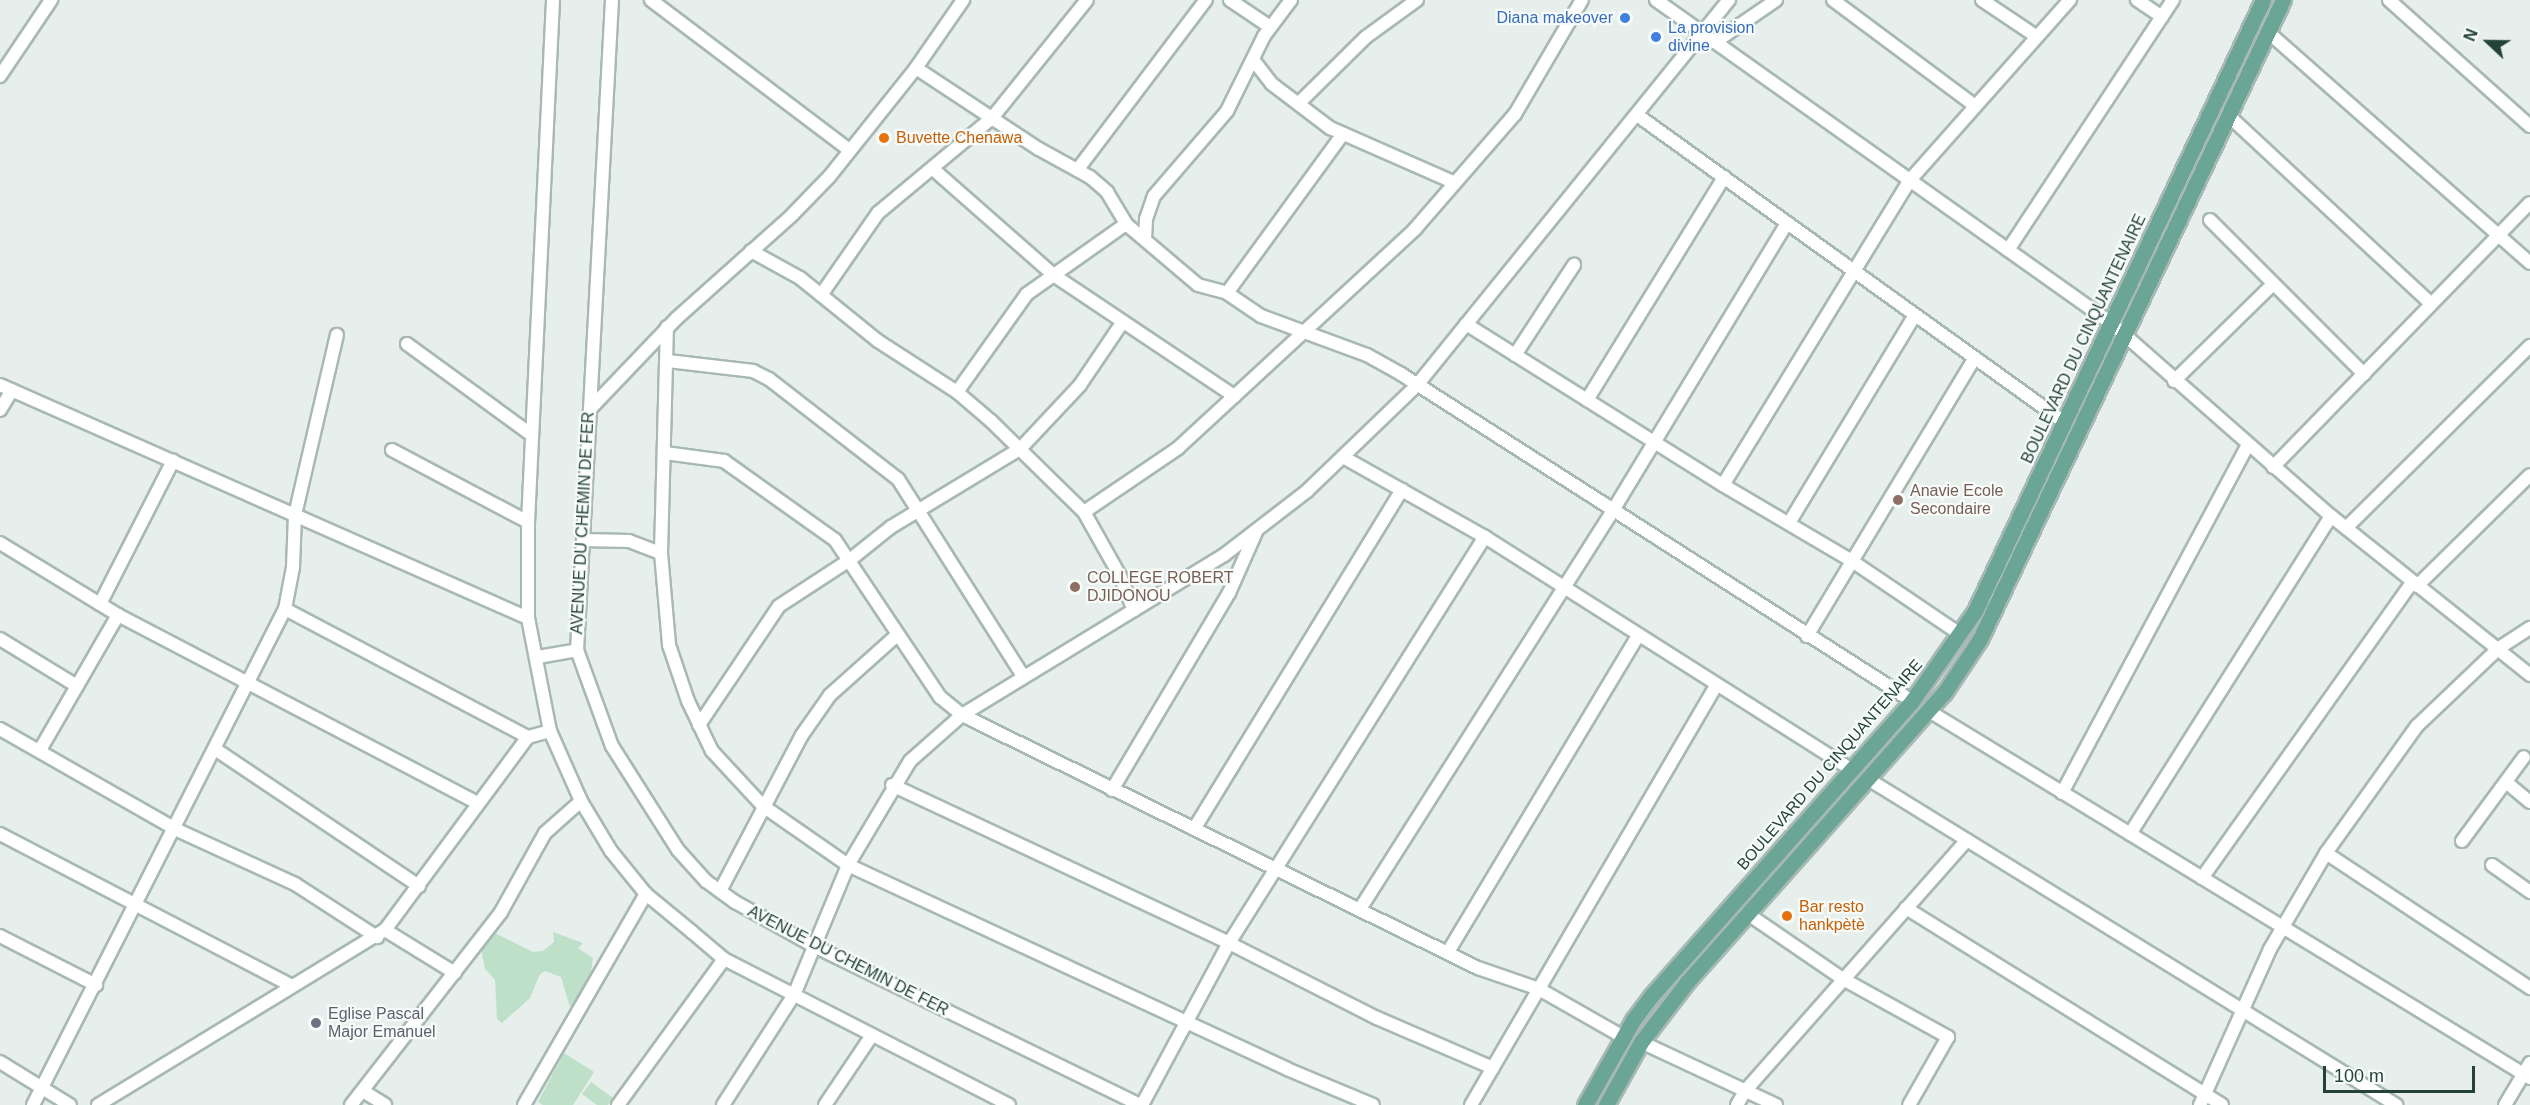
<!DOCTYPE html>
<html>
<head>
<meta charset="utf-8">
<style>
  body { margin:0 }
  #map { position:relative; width:2530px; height:1105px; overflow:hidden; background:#e6efeb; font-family:Arial,sans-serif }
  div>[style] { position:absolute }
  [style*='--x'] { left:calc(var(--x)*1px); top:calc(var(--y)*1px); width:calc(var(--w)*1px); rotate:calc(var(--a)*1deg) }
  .green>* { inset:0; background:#bfe0c8 }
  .roads { filter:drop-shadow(2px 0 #a8b8b2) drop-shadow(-2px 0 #a8b8b2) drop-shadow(0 2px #a8b8b2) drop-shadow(0 -2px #a8b8b2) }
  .minor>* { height:12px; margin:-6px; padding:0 6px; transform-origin:6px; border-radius:6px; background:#fff }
  .major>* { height:15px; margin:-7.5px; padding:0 7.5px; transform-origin:7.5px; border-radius:7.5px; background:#6aa596 }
  .dots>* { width:16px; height:16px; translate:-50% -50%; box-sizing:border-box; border:3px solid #f7fbf9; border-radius:50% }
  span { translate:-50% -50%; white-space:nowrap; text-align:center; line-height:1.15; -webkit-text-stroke:4.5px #f7fbf9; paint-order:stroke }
  .shop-label { font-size:16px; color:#366cbe }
  .right { translate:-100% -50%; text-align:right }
  .left { translate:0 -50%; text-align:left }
  .food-label { font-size:16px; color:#c56008 }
  .street-label { font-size:16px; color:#24423a }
  .education-label { font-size:16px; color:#785e54 }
  .worship-label { font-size:16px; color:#5b616d }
  .north { position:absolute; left:2458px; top:12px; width:60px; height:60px; -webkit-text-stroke:4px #f7fbf9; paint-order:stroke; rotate:292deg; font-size:16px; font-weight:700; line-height:24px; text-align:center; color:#24423a }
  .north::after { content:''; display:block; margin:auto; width:21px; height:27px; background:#24423a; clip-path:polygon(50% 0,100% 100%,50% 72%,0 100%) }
  .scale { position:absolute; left:2323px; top:1066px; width:152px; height:27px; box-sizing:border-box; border:3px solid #24423a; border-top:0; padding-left:8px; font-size:18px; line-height:21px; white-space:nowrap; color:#24423a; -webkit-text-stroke:4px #f7fbf9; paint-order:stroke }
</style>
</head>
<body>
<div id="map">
  <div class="green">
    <i style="clip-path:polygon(553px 932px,583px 943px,578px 948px,593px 958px,590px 979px,570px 1007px,561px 977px,545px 971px,540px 974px,530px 998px,502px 1023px,497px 1019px,495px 980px,485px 969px,481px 948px,495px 933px,533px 952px,543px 951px,554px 942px)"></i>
    <i style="clip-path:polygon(564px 1053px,594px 1072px,573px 1105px,543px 1105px,538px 1102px)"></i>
    <i style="clip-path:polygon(591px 1082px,613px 1098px,608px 1105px,597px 1105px,582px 1094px)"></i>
  </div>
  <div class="roads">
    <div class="minor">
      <i style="--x:553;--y:0;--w:523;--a:92.74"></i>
      <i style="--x:528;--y:522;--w:96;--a:90"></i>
      <i style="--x:528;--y:618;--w:115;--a:79"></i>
      <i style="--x:550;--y:731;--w:77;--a:66.1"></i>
      <i style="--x:581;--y:801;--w:58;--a:59"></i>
      <i style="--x:611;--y:851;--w:55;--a:50.9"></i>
      <i style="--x:646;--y:894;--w:60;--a:39.6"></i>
      <i style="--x:692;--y:932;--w:42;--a:40.2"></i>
      <i style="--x:724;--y:959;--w:320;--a:27.1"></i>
      <i style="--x:612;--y:0;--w:651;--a:93.08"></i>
      <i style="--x:577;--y:650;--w:102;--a:70"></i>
      <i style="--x:612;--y:746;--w:123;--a:57.6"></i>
      <i style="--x:678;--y:850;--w:42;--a:47.9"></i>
      <i style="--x:706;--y:881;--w:36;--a:36"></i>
      <i style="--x:735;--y:902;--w:93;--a:29.1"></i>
      <i style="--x:816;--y:947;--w:360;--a:26"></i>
      <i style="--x:651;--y:0;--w:248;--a:37.1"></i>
      <i style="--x:1230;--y:0;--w:48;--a:34"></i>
      <i style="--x:1656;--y:0;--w:558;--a:35.37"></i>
      <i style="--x:2111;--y:323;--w:293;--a:41.3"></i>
      <i style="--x:2331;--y:516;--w:255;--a:38.6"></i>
      <i style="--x:1833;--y:0;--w:177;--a:36.7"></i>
      <i style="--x:1982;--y:0;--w:66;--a:33.9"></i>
      <i style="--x:2137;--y:0;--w:30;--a:34"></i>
      <i style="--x:2389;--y:0;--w:189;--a:41.8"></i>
      <i style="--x:2268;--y:32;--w:349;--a:41.4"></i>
      <i style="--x:1715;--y:42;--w:74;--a:-34.5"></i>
      <i style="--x:1254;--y:61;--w:29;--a:52"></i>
      <i style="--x:1272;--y:84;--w:73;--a:37.2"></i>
      <i style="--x:1330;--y:128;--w:134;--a:23.7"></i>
      <i style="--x:916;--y:68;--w:147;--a:33.4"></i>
      <i style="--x:1039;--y:149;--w:58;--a:28.8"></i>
      <i style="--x:1090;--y:177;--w:23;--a:41"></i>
      <i style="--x:1107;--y:192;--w:37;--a:59"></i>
      <i style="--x:1126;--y:224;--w:94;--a:40.3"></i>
      <i style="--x:1198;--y:285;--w:30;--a:15"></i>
      <i style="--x:1227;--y:293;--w:41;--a:34.1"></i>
      <i style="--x:1261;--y:316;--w:113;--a:20.2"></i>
      <i style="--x:1367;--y:355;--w:39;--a:29"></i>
      <i style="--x:1401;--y:374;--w:607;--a:32.62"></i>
      <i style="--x:0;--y:76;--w:92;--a:-56.1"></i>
      <i style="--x:1299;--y:103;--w:94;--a:-44.6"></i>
      <i style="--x:1366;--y:37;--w:63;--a:-36"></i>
      <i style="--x:1637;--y:115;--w:526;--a:35.71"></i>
      <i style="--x:2229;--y:116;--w:276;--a:42.9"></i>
      <i style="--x:933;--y:169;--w:162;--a:41.3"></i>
      <i style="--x:1055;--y:276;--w:216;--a:33.8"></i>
      <i style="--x:1078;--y:169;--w:212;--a:-52.9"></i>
      <i style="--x:2210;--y:220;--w:218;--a:45"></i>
      <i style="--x:1145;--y:239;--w:20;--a:-87"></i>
      <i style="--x:1146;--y:219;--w:24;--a:-71"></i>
      <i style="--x:1154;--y:196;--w:112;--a:-49.3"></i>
      <i style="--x:1227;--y:111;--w:84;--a:-63.7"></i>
      <i style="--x:1264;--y:36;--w:45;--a:-53.1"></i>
      <i style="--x:2008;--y:250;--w:300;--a:-56.6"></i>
      <i style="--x:751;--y:251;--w:56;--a:28.9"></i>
      <i style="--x:800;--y:278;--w:100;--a:38.9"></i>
      <i style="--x:878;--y:341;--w:94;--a:32.8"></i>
      <i style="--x:957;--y:392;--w:45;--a:40.5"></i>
      <i style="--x:991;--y:421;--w:130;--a:44.4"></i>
      <i style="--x:1084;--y:512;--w:73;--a:60.6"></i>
      <i style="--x:1120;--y:576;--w:37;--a:68"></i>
      <i style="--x:1227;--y:293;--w:197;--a:-53.9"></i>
      <i style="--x:821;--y:295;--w:100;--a:-55.2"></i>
      <i style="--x:878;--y:213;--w:148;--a:-39.8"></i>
      <i style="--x:992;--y:118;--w:151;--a:-51.2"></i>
      <i style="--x:1466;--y:324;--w:303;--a:32.1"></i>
      <i style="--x:1723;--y:485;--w:150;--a:30.5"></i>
      <i style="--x:1852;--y:561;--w:130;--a:34.1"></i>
      <i style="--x:407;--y:344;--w:155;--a:36.1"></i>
      <i style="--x:1515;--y:355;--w:108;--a:-56.8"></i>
      <i style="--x:668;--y:361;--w:86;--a:6.7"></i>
      <i style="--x:753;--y:371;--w:18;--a:27"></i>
      <i style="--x:769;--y:379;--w:163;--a:37.8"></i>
      <i style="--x:898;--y:479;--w:233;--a:57.6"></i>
      <i style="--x:2174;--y:381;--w:139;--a:-44.4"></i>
      <i style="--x:0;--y:385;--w:577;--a:23.81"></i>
      <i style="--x:957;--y:392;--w:120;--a:-54.5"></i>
      <i style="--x:1027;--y:294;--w:121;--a:-35.3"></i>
      <i style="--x:1587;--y:400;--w:262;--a:-58.4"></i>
      <i style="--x:590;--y:409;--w:126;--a:-46.3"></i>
      <i style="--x:677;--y:318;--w:154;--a:-41.8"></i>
      <i style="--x:792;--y:215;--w:53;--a:-45.8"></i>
      <i style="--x:829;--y:177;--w:139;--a:-51.4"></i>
      <i style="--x:916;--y:68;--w:83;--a:-55.3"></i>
      <i style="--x:0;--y:410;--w:23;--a:-59"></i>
      <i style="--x:392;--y:450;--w:154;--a:27.9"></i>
      <i style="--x:665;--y:453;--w:60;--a:7.7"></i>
      <i style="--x:724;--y:461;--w:136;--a:35.4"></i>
      <i style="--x:835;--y:540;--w:189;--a:56.2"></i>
      <i style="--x:940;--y:697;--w:28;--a:39"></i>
      <i style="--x:962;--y:715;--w:575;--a:26.12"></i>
      <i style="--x:1478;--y:968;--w:65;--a:19"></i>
      <i style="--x:1539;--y:989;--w:97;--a:29.7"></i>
      <i style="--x:1343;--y:457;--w:163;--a:29.4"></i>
      <i style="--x:1485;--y:537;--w:433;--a:32.4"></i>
      <i style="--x:2273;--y:467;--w:368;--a:-45.8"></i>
      <i style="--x:1723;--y:485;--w:358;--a:-58.5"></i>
      <i style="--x:1910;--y:180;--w:241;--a:-48.4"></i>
      <i style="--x:1084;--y:512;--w:114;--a:-34.2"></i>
      <i style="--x:1178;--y:448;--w:323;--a:-42.7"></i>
      <i style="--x:1415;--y:229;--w:152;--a:-49"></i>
      <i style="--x:1515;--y:114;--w:132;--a:-59.6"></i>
      <i style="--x:1789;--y:523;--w:243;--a:-58.8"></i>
      <i style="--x:2346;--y:528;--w:259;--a:-44.7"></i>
      <i style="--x:583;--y:540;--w:46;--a:1.2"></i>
      <i style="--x:629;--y:541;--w:34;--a:21"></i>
      <i style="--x:661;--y:553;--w:92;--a:85"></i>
      <i style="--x:669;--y:645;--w:59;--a:71.3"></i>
      <i style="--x:688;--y:701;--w:55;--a:64.4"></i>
      <i style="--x:712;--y:751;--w:75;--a:47.2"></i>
      <i style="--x:763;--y:806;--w:103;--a:34.8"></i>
      <i style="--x:848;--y:865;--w:484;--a:24.9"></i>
      <i style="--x:1287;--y:1069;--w:93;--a:22.7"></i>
      <i style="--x:0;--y:543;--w:138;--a:31.4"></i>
      <i style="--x:118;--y:615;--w:406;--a:27.6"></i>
      <i style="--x:661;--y:553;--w:226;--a:-88.5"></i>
      <i style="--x:2417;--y:586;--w:158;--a:-44.5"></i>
      <i style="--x:100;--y:604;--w:161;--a:-63"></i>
      <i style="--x:285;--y:609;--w:275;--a:27.8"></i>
      <i style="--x:1807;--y:636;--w:325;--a:-58.9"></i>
      <i style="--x:0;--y:639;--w:90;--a:31.4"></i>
      <i style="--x:538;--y:657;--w:40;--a:-10"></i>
      <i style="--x:1929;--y:711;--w:704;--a:31.41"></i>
      <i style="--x:699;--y:725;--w:143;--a:-56.1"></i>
      <i style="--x:779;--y:606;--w:86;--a:-33.1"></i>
      <i style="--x:851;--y:559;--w:51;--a:-38.7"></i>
      <i style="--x:891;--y:527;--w:151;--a:-31.2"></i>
      <i style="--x:1020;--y:449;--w:88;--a:-46.8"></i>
      <i style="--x:1080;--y:385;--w:75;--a:-55.9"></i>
      <i style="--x:0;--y:729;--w:202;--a:29.7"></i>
      <i style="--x:175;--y:829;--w:132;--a:24.6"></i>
      <i style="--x:295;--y:884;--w:98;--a:32.9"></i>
      <i style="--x:215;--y:749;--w:246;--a:33.9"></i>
      <i style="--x:40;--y:750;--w:156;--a:-60"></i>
      <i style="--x:1868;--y:779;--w:621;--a:31.69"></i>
      <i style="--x:2506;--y:782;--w:31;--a:40"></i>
      <i style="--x:892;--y:785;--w:372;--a:25.1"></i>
      <i style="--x:1229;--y:943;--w:166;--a:26.9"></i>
      <i style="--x:1377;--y:1018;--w:126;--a:23.3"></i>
      <i style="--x:1112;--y:790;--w:229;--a:-59.3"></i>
      <i style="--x:1229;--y:593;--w:67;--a:-66.1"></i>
      <i style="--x:2062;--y:793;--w:395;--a:-61.9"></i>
      <i style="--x:1194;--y:829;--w:398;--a:-58.5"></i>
      <i style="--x:0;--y:834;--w:329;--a:27.5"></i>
      <i style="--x:2130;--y:834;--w:376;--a:-57.7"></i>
      <i style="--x:2462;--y:841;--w:104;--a:-53.6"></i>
      <i style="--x:2326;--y:853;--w:245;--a:33.5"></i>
      <i style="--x:2492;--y:865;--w:47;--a:35.4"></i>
      <i style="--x:2202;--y:878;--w:363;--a:-54.6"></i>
      <i style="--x:720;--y:891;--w:176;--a:-62.3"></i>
      <i style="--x:802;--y:735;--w:49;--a:-55"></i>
      <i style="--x:830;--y:695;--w:90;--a:-41.8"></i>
      <i style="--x:1906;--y:908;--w:372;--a:31.9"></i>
      <i style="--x:1360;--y:909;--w:470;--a:-57.6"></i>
      <i style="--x:1612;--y:512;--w:338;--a:-58.8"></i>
      <i style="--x:1748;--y:914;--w:115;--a:34.4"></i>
      <i style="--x:1843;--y:979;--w:120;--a:28.9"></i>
      <i style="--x:1948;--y:1037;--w:78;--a:119.8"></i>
      <i style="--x:385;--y:930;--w:82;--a:31.6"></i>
      <i style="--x:0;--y:936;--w:108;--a:27"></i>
      <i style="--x:1448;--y:952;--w:369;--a:-59"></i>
      <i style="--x:1641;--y:1042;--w:149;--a:25"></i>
      <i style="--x:0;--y:1062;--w:82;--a:31.6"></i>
      <i style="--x:363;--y:1091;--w:26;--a:32"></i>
      <i style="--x:33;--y:1105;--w:556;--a:-63.07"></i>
      <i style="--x:285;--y:609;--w:43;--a:-79.2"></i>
      <i style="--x:293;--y:567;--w:52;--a:-87.8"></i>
      <i style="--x:295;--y:515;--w:185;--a:-76.9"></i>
      <i style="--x:98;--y:1105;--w:336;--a:-31.4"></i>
      <i style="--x:385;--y:930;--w:240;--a:-53.5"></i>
      <i style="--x:528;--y:737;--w:23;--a:-15"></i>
      <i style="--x:351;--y:1105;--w:244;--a:-52.1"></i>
      <i style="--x:501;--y:912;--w:90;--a:-60.9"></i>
      <i style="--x:545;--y:833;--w:48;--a:-41.6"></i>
      <i style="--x:524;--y:1105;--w:244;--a:-60"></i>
      <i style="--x:618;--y:1105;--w:180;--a:-54"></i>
      <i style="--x:723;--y:1105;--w:131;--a:-57.2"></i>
      <i style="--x:794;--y:995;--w:141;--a:-67.4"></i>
      <i style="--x:848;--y:865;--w:121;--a:-59.2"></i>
      <i style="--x:910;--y:761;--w:69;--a:-41.5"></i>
      <i style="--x:962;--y:715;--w:307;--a:-31.4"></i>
      <i style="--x:1224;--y:555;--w:105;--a:-37.6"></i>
      <i style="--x:1307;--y:491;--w:153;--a:-43.9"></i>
      <i style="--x:1417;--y:385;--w:496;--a:-51"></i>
      <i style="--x:825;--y:1105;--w:84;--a:-56.1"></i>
      <i style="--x:1142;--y:1105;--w:184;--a:-61.8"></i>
      <i style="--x:1229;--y:943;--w:480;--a:-57.8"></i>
      <i style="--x:1471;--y:1105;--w:485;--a:-59.7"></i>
      <i style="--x:1737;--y:1105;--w:16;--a:-60"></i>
      <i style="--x:1745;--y:1091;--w:335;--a:-48.5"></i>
      <i style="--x:2200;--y:1105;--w:171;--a:-65.8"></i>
      <i style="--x:2270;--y:949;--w:111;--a:-59.7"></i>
      <i style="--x:2326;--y:853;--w:156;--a:-54.4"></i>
      <i style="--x:2417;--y:726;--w:113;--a:-43.6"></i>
      <i style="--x:2499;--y:648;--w:37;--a:-33"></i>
      <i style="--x:2505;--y:1105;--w:49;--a:-59.2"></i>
    </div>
    <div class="major">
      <i style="--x:1585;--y:1105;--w:98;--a:-60.5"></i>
      <i style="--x:1633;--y:1020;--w:31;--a:-53"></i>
      <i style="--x:1652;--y:995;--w:392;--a:-48.5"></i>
      <i style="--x:1912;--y:701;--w:110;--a:-55"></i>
      <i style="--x:1975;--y:611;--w:675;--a:-64.76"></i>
      <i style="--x:1606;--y:1105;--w:72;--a:-60.9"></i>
      <i style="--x:1641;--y:1042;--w:76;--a:-52.5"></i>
      <i style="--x:1687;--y:982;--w:387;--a:-48.4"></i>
      <i style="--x:1944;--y:693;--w:65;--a:-56.3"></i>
      <i style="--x:1980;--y:639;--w:707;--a:-64.63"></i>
    </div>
  </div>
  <div class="dots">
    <i style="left:1625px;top:18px;background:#3f7fe0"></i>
    <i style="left:1656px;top:37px;background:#3f7fe0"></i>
    <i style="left:884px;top:138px;background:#e8710a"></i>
    <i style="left:1898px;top:500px;background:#8d6e63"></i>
    <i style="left:1075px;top:587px;background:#8d6e63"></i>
    <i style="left:1787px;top:916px;background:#e8710a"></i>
    <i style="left:316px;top:1023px;background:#6b7280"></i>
  </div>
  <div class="shop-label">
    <span class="right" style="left:1613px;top:18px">Diana makeover</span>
    <span class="left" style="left:1668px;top:37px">La provision<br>divine</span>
  </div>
  <div class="food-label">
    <span class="left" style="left:896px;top:138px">Buvette Chenawa</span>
    <span class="left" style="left:1799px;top:916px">Bar resto<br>hankpètè</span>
  </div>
  <div class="street-label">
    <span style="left:2084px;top:339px;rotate:-65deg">BOULEVARD DU CINQUANTENAIRE</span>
    <span style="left:583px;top:523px;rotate:-87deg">AVENUE DU CHEMIN DE FER</span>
    <span style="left:1830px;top:765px;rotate:-49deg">BOULEVARD DU CINQUANTENAIRE</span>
    <span style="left:848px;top:961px;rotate:27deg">AVENUE DU CHEMIN DE FER</span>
  </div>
  <div class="education-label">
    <span class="left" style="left:1910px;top:500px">Anavie Ecole<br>Secondaire</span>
    <span class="left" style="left:1087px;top:587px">COLLEGE ROBERT<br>DJIDONOU</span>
  </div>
  <div class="worship-label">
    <span class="left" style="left:328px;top:1023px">Eglise Pascal<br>Major Emanuel</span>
  </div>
  <div class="north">N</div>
  <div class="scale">100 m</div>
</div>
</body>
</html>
